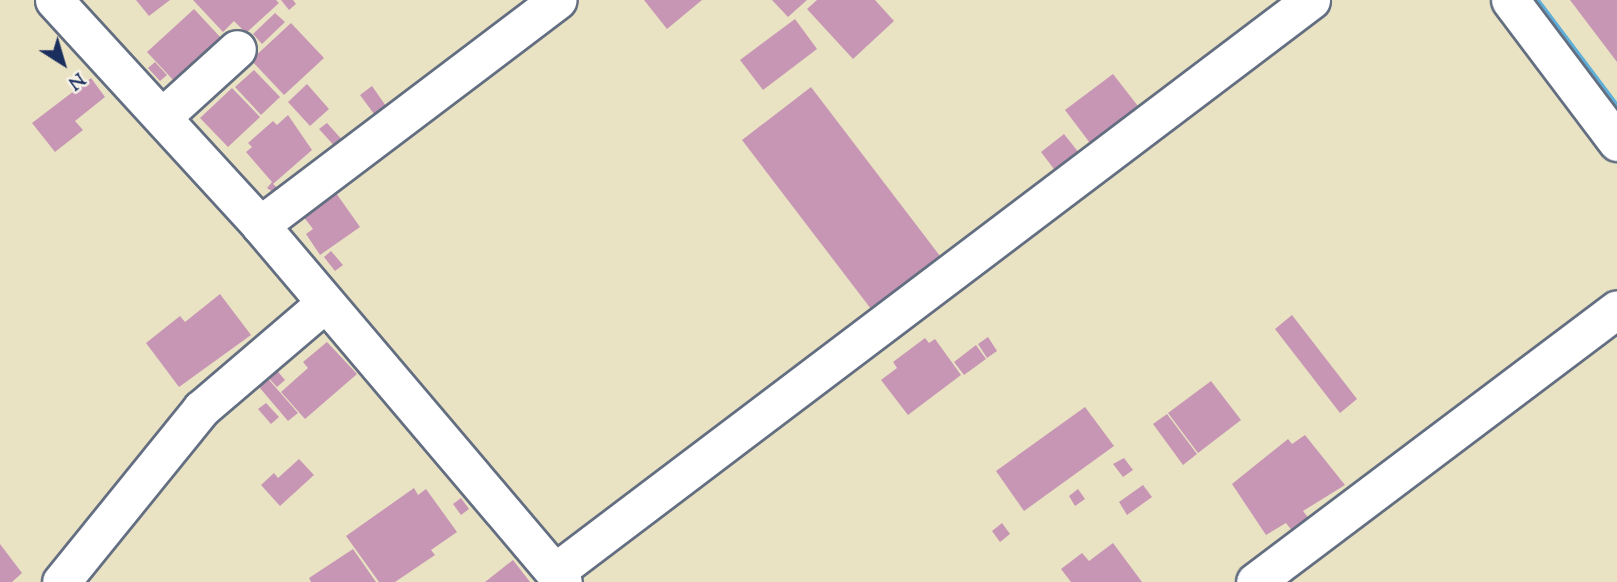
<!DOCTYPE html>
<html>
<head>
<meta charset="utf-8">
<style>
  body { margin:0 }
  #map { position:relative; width:1617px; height:582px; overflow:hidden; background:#eae3c3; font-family:"Sorts Mill Goudy",serif }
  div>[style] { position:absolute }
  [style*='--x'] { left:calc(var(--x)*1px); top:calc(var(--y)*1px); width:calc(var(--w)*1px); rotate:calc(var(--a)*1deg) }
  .stream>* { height:10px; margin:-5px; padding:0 5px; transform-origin:5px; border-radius:5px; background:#5eaed8 }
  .building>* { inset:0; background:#c696b4 }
  .roads { filter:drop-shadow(2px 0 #636e81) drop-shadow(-2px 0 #636e81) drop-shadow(0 2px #636e81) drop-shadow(0 -2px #636e81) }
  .minor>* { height:37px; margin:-18.5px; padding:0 18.5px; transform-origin:18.5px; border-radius:18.5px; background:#fff }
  span { translate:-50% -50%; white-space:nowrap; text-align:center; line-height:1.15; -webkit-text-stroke:5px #f7f3e8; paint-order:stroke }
  .north { position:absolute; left:28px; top:28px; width:70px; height:70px; -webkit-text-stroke:5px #f7f3e8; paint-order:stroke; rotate:143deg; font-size:19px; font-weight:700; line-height:28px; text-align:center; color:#1b2f5e }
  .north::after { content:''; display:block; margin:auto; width:24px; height:32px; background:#1b2f5e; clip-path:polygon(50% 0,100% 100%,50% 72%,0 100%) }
</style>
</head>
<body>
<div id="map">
  <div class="stream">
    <i style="--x:1534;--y:0;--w:138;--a:53"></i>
  </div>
  <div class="building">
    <i style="clip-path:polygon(136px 0,170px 0,149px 16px)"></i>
    <i style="clip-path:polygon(193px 0,276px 0,279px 3px,246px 33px,234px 21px,223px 32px)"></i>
    <i style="clip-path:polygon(281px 0,293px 0,296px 4px,289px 10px)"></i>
    <i style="clip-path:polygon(644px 0,702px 0,667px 29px)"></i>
    <i style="clip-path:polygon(772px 0,807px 0,788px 17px)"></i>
    <i style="clip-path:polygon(817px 0,875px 0,894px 21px,853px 59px,807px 9px)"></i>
    <i style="clip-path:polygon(1570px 0,1617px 0,1617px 62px)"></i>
    <i style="clip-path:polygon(194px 9px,222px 39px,175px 82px,147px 52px)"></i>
    <i style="clip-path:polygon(275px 13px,285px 22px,262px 44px,253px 34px)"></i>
    <i style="clip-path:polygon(795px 19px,817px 49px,763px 90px,740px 60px)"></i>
    <i style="clip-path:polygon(291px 23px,324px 58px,284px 95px,251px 60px)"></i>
    <i style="clip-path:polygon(155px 62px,167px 75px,160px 81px,148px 68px)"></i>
    <i style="clip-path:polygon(254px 70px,280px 97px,261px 115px,235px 87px)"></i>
    <i style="clip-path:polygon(1113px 74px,1141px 110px,1093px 147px,1065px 110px)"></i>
    <i style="clip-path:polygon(91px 78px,105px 97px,75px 121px,83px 130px,55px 152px,32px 123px)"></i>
    <i style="clip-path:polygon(307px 84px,329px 109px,310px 126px,288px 102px)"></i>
    <i style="clip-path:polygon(372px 86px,388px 109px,377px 118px,360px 95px)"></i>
    <i style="clip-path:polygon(811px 87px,940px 256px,871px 309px,742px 140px)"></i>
    <i style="clip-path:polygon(232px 88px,260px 117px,228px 147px,200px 118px)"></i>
    <i style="clip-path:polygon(288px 115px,312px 150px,273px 184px,280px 190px,276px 194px,267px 188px,272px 182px,246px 152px,252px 147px,248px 143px,273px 121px,277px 125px)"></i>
    <i style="clip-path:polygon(327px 123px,345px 143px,338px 150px,319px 129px)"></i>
    <i style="clip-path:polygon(1064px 134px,1083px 158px,1060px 177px,1041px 152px)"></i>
    <i style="clip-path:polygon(336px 193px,360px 227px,320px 255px,306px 234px,313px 229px,303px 216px)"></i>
    <i style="clip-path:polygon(331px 251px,343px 265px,335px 271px,324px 257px)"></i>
    <i style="clip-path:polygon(220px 294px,251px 335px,179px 387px,146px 343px,180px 316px,185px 322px)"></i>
    <i style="clip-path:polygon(1292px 315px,1357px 399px,1340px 413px,1275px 329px)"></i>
    <i style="clip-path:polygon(988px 337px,997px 351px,987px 358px,978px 344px)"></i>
    <i style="clip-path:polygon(925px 338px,929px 343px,935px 339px,961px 375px,908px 415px,881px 380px,897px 368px,893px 362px)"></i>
    <i style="clip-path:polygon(327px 342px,357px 374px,305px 419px,281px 392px,308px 368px,303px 362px)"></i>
    <i style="clip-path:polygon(976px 345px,986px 359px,964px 375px,954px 362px)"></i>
    <i style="clip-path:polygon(274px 367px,285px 380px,277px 387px,265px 374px)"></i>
    <i style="clip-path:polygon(263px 373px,298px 413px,288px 421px,254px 381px)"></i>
    <i style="clip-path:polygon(1211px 381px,1241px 420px,1198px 453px,1168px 413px)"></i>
    <i style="clip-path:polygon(266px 403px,279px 417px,271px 424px,258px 409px)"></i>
    <i style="clip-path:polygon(1085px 407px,1114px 446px,1024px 511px,996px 471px)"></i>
    <i style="clip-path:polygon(1167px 414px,1197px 454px,1183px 465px,1153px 424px)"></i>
    <i style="clip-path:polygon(1305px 435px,1345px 485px,1303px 511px,1310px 520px,1293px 532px,1286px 523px,1266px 535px,1232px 484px,1288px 439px,1292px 444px)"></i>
    <i style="clip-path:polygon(1124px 458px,1133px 470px,1123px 477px,1113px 464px)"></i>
    <i style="clip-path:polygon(299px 459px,314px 475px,280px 506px,261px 485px,274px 473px,278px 478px)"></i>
    <i style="clip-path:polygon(1143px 485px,1152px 497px,1127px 515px,1119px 502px)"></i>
    <i style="clip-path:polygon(414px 488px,418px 495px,426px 489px,457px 532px,431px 550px,435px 555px,395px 582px,379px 582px,346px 536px)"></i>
    <i style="clip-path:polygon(1078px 489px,1085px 499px,1075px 506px,1069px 496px)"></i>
    <i style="clip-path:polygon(461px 498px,469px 509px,461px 515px,453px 504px)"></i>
    <i style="clip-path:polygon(1002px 523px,1010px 534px,1000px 542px,992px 531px)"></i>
    <i style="clip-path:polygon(1113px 543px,1142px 582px,1071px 582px,1061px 569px,1082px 553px,1089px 561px)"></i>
    <i style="clip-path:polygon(0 544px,22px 573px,12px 582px,0 582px)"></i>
    <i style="clip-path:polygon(353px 549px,376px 582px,311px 582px,309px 578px)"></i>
    <i style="clip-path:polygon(513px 560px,530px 582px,485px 582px)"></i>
  </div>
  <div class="roads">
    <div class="minor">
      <i style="--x:54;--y:0;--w:305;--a:47.5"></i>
      <i style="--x:260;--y:225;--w:468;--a:49.7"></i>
      <i style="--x:1510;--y:0;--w:178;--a:53"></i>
      <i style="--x:162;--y:117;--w:101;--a:-42.2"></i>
      <i style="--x:260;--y:225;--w:373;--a:-37.1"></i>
      <i style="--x:555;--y:572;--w:948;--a:-37.11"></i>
      <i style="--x:61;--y:582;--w:223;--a:-51"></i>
      <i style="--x:201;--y:409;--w:163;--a:-40.5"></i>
      <i style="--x:1255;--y:582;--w:453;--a:-37"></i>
    </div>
  </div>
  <div class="north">N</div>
</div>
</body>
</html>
